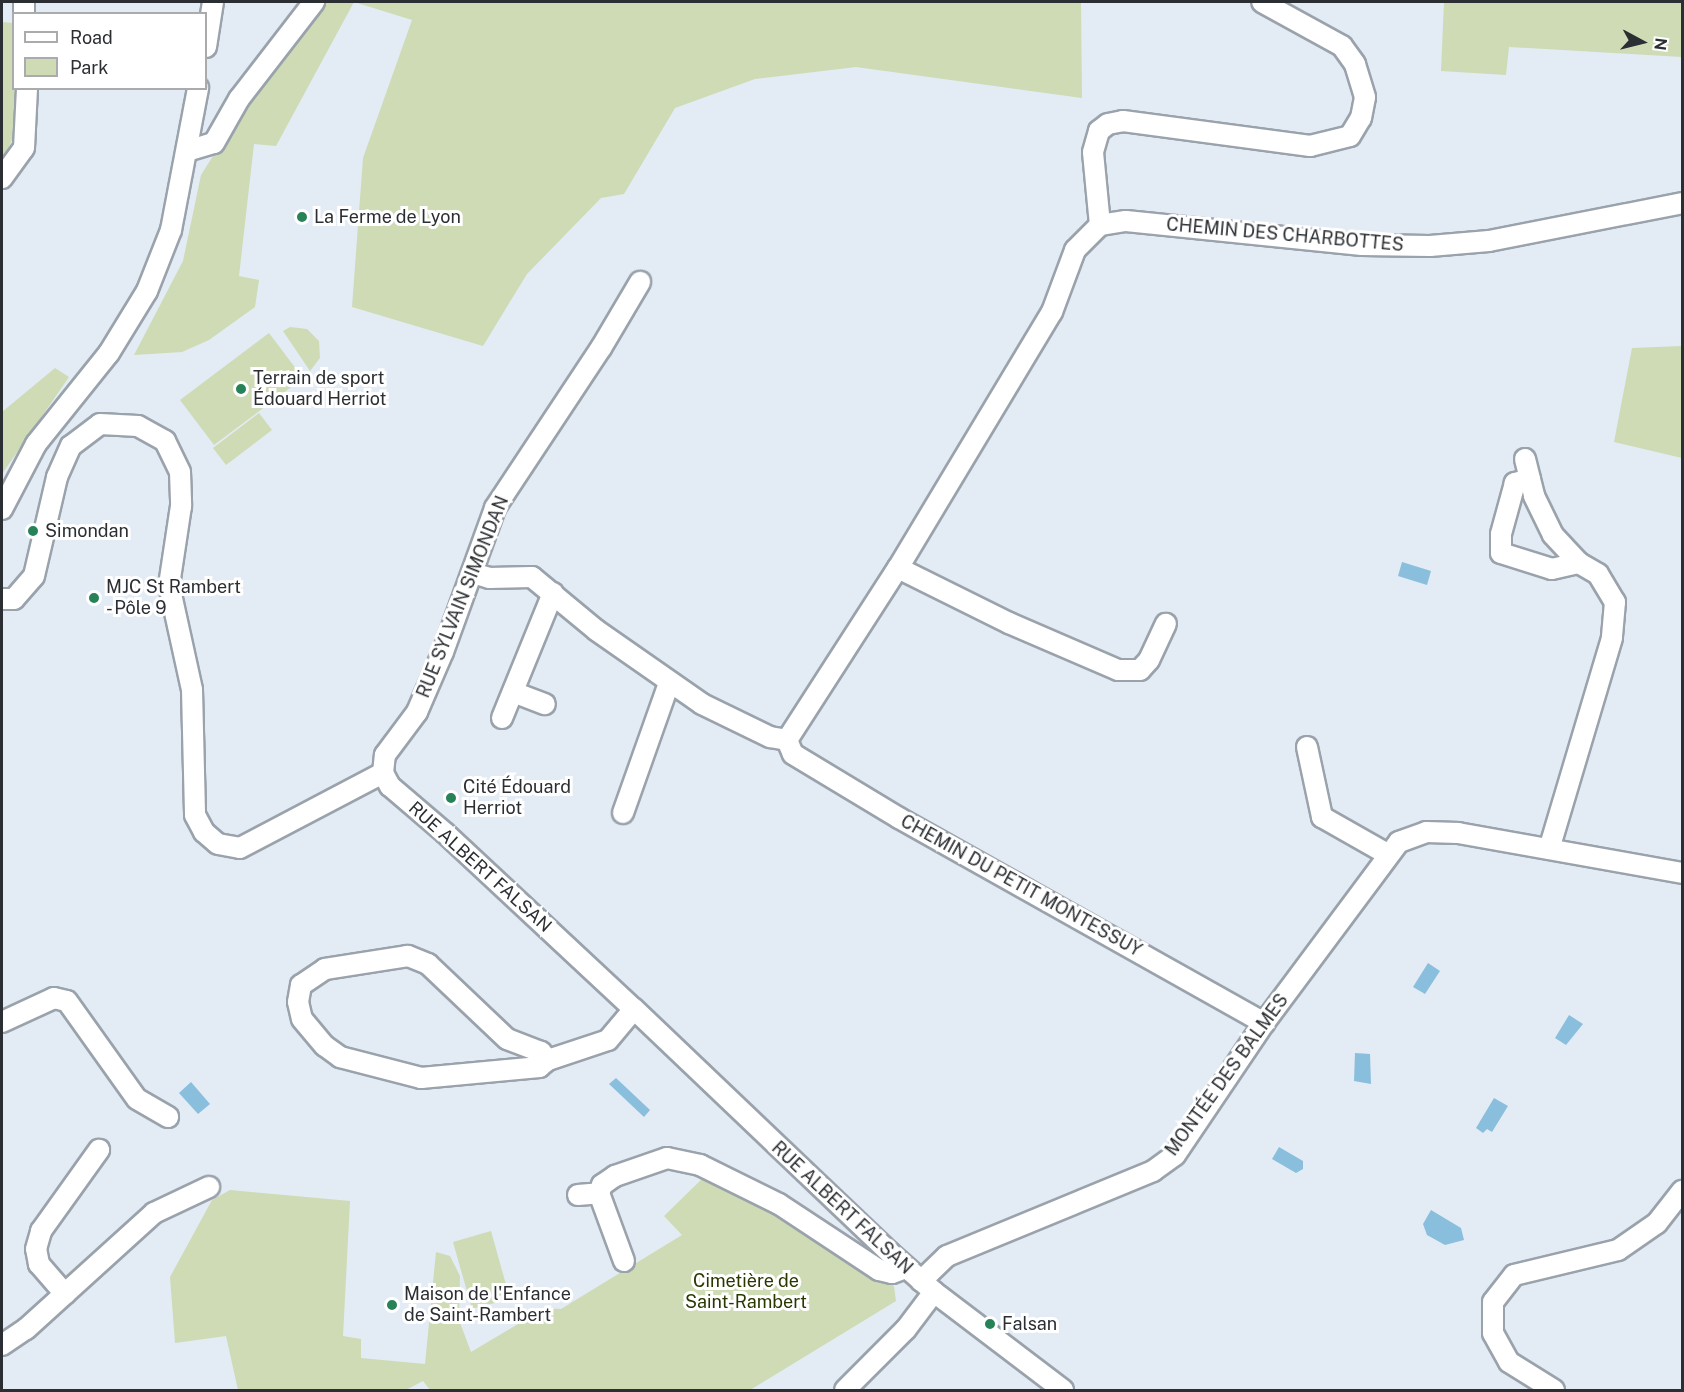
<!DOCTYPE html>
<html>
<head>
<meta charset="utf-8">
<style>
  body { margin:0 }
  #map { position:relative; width:1684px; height:1392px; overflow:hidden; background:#e3ebf5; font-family:"Public Sans",sans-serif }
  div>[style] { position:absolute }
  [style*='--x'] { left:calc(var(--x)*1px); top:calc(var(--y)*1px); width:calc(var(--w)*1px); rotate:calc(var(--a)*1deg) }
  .green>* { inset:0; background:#cedbb5 }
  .water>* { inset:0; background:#89bfdd }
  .roads { filter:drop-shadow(2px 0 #9aa2ab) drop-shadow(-2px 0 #9aa2ab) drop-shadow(0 2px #9aa2ab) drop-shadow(0 -2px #9aa2ab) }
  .minor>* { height:20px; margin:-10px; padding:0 10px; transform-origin:10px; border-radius:10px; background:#fff }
  .dots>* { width:16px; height:16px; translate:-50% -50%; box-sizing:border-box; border:3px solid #fff; border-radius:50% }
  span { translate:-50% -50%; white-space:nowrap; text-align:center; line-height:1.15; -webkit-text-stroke:6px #fff; paint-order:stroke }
  .poi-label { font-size:18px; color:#2b2e32 }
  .left { translate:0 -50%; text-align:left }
  .street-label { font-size:18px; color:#2b2e32 }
  .park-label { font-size:18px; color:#2a3800 }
  .frame { position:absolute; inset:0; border:3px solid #2b2e32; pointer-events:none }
  .legend { position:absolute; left:12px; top:12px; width:195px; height:78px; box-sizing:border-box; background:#fff; border:2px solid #aaabad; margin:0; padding:8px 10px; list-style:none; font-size:18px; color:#2b2e32 }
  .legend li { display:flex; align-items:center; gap:12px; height:30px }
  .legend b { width:30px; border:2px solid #aaabad }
  .north { position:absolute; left:1612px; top:12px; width:60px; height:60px; -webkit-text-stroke:4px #fff; paint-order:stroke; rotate:97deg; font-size:16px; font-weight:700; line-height:24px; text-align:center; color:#2b2e32 }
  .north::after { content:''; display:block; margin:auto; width:21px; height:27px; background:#2b2e32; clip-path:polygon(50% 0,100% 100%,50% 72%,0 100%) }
</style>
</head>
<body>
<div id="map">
  <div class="green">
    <i style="clip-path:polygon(320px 2px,1081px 2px,1082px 98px,856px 67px,755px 79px,675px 108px,624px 194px,601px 198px,527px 274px,483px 346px,352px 307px,363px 158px,412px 20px,354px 2px,276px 146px,254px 144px,239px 276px,259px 280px,255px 307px,209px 340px,182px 352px,134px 355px,183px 261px,201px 175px,242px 110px)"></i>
    <i style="clip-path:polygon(1444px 2px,1682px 2px,1682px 57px,1509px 47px,1506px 75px,1441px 71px)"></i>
    <i style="clip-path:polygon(2px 22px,13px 23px,17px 116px,16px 131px,2px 162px)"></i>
    <i style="clip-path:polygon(290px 327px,307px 329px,319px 341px,320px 358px,310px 371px,283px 331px)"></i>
    <i style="clip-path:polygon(269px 333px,303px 378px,214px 445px,180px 400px)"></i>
    <i style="clip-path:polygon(1682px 346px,1682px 458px,1614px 442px,1632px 348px)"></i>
    <i style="clip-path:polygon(55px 368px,69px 377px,2px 474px,2px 412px)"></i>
    <i style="clip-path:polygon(259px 413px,272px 430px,226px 465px,213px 448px)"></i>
    <i style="clip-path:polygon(705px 1176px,802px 1224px,894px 1286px,896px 1301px,750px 1390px,430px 1390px,423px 1381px,406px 1390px,238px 1390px,226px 1336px,175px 1343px,170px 1277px,212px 1200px,230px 1190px,350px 1201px,343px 1336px,361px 1339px,361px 1358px,425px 1364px,436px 1252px,450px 1256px,460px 1276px,459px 1320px,471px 1352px,545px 1308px,561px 1309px,682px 1235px,664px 1216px)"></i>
    <i style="clip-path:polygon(491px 1231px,510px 1299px,472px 1309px,453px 1242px)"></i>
  </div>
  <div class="water">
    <i style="clip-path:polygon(1402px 562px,1431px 571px,1427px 585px,1398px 576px)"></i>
    <i style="clip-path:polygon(1428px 963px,1440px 971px,1425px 994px,1413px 987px)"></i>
    <i style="clip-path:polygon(1569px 1015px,1583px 1024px,1566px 1045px,1555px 1038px)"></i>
    <i style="clip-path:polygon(1355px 1053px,1370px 1054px,1371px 1084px,1354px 1081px)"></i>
    <i style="clip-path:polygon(616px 1078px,650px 1110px,644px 1117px,609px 1084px)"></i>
    <i style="clip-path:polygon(191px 1082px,210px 1104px,198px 1114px,179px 1093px)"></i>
    <i style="clip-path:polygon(1494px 1098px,1508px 1106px,1492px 1132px,1487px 1129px,1483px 1133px,1476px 1128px)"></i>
    <i style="clip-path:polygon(1279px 1147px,1303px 1161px,1303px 1169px,1296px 1173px,1272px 1159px)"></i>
    <i style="clip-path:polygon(1431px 1210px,1461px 1228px,1464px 1240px,1445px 1245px,1427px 1235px,1423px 1224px)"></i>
  </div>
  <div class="roads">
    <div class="minor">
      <i style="--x:24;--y:2;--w:12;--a:90"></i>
      <i style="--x:206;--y:47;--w:46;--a:-81.2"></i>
      <i style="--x:187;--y:151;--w:28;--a:-17"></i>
      <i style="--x:214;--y:143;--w:51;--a:-60.4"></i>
      <i style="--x:239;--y:99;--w:123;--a:-52.3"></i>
      <i style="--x:2;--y:178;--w:37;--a:-54"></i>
      <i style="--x:24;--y:148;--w:60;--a:-87.1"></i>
      <i style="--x:1100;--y:225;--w:73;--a:-95.5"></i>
      <i style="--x:1093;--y:152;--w:22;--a:-74"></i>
      <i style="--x:1099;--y:131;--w:11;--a:-38"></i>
      <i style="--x:1108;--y:124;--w:15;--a:-11"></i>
      <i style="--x:1123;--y:121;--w:189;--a:7.6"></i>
      <i style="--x:1310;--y:146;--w:41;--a:-14"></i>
      <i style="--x:1350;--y:136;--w:21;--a:-59"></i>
      <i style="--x:1361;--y:118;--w:21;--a:-79"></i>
      <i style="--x:1365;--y:97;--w:34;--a:-107"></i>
      <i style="--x:1355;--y:64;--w:22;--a:-126"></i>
      <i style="--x:1342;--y:46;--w:91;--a:-151.2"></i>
      <i style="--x:1525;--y:459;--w:38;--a:76"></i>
      <i style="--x:1534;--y:496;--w:43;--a:64"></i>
      <i style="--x:1553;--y:535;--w:38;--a:47"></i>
      <i style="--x:1579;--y:563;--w:22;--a:30"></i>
      <i style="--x:1598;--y:574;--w:33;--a:59"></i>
      <i style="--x:1615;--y:602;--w:36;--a:95"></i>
      <i style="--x:1612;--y:638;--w:220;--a:106.6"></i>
      <i style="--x:1530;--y:479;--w:16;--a:165"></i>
      <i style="--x:1515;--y:483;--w:53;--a:105.4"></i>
      <i style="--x:1501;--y:534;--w:19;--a:90"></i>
      <i style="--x:1501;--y:553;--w:53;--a:17.4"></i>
      <i style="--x:1552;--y:569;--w:28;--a:-13"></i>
      <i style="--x:2;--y:509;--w:73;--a:-62.4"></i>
      <i style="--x:36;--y:444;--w:117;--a:-51.3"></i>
      <i style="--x:109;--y:353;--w:73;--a:-58.5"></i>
      <i style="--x:147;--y:291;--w:66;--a:-68.5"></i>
      <i style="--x:171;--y:230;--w:145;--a:-79.2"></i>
      <i style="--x:898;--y:568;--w:124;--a:26.4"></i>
      <i style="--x:1009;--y:623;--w:119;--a:23.3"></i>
      <i style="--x:1118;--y:670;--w:22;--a:0"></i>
      <i style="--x:1140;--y:670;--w:13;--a:-48"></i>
      <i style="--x:1149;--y:660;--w:40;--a:-65"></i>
      <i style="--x:472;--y:573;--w:18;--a:16"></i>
      <i style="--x:489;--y:578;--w:43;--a:-1.3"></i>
      <i style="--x:532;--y:577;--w:83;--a:39.6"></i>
      <i style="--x:596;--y:630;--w:129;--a:34.9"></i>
      <i style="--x:702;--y:704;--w:76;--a:25.9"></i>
      <i style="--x:770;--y:737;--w:17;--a:10"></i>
      <i style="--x:2;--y:599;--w:12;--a:0"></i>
      <i style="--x:14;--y:599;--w:30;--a:-49"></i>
      <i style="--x:34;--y:576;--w:102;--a:-76.9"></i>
      <i style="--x:57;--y:477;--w:34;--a:-66"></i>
      <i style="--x:71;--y:446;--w:36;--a:-37"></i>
      <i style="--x:100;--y:424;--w:38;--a:3"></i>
      <i style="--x:138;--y:426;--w:31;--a:29"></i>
      <i style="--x:165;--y:441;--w:34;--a:64"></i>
      <i style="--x:180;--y:472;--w:34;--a:88"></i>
      <i style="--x:181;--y:506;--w:80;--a:98.6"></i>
      <i style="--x:169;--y:585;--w:107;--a:77.6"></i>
      <i style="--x:192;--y:690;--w:125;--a:88.6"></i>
      <i style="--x:195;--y:815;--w:19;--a:62"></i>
      <i style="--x:204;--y:832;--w:18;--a:41"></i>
      <i style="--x:218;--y:844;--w:22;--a:10"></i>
      <i style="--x:240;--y:848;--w:161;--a:-27.7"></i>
      <i style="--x:513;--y:692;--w:34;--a:21"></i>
      <i style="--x:502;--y:718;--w:135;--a:-67.8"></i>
      <i style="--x:787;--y:740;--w:205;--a:-57.2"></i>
      <i style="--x:898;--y:568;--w:299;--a:-59"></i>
      <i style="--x:1052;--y:312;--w:66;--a:-69.6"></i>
      <i style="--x:1075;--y:250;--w:35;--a:-45"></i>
      <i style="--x:1100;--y:225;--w:26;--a:-9"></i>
      <i style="--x:1126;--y:221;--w:237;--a:5.8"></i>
      <i style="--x:1362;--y:245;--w:68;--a:0.8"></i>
      <i style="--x:1430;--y:246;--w:59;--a:-4.8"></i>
      <i style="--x:1489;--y:241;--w:197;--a:-11.1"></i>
      <i style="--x:787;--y:740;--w:15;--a:67"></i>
      <i style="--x:793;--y:754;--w:124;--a:31.1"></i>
      <i style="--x:899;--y:818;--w:419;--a:29.3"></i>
      <i style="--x:1307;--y:747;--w:72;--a:77.9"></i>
      <i style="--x:1322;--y:817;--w:75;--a:29.6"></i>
      <i style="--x:383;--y:773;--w:15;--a:62"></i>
      <i style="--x:390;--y:786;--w:72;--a:40.5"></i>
      <i style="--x:445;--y:833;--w:258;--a:43"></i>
      <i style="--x:634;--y:1009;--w:352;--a:43.6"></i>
      <i style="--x:889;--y:1252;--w:60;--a:41.6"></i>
      <i style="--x:934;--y:1292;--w:162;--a:37.2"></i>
      <i style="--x:383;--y:773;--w:18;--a:-84"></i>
      <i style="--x:385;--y:755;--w:54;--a:-53.3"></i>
      <i style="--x:417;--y:712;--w:65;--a:-66.6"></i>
      <i style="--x:443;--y:652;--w:153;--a:-70.1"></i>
      <i style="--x:495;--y:508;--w:192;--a:-56.5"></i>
      <i style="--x:601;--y:348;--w:77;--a:-59.4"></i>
      <i style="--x:623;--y:813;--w:138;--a:-70.5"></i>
      <i style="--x:2;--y:1022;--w:57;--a:-24.8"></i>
      <i style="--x:54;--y:998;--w:13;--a:13"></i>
      <i style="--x:67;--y:1001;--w:120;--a:54.5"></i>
      <i style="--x:137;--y:1099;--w:36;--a:30"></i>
      <i style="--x:548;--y:1060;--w:11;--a:-131"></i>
      <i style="--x:541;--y:1052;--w:36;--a:-159"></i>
      <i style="--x:507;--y:1039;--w:109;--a:-136.5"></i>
      <i style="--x:428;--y:964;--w:22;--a:-158"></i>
      <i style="--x:408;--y:956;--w:84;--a:171.1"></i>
      <i style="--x:325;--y:969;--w:29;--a:146"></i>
      <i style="--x:301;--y:985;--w:17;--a:100"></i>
      <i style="--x:298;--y:1002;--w:17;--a:77"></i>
      <i style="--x:302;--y:1019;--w:35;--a:50"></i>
      <i style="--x:325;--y:1046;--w:19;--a:36"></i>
      <i style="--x:340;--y:1057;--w:84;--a:14.5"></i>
      <i style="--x:421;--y:1078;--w:119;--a:-5.3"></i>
      <i style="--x:539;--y:1067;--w:11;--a:-38"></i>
      <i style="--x:548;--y:1060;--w:63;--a:-18.4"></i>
      <i style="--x:608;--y:1040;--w:40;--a:-50"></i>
      <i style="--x:578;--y:1195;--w:21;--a:-5"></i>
      <i style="--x:624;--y:1261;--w:72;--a:-110.2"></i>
      <i style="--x:599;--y:1193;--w:9;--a:-69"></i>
      <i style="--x:602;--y:1185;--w:16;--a:-35"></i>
      <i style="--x:615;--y:1176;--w:55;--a:-19.1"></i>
      <i style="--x:667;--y:1158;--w:34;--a:12"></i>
      <i style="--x:700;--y:1165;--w:88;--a:26.3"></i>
      <i style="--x:779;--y:1204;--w:120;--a:33.4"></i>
      <i style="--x:879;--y:1270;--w:13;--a:13"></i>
      <i style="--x:892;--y:1273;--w:15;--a:-20"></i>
      <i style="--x:921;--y:1281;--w:36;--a:-44"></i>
      <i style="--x:947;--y:1256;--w:223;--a:-22.4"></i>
      <i style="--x:1153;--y:1171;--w:27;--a:-36"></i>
      <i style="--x:1175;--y:1155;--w:159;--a:-56"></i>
      <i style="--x:1264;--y:1023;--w:226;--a:-53.3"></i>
      <i style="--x:1399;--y:842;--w:29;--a:-20"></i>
      <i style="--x:1426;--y:832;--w:32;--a:2"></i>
      <i style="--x:1458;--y:833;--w:228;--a:10.1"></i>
      <i style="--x:65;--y:1294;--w:40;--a:-131"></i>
      <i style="--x:39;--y:1264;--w:15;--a:-101"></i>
      <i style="--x:36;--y:1249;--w:19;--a:-74"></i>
      <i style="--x:41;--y:1231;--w:100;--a:-54.4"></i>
      <i style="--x:2;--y:1345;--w:29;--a:-34"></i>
      <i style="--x:26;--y:1329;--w:173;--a:-42.2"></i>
      <i style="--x:154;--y:1213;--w:61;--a:-25.3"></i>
      <i style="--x:845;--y:1390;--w:86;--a:-45"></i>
      <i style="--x:906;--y:1329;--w:46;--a:-52.9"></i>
      <i style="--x:1554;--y:1390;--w:53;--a:-148.1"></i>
      <i style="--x:1509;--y:1362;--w:33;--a:-119"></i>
      <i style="--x:1493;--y:1333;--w:31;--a:-90"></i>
      <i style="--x:1493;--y:1302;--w:34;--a:-52"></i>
      <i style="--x:1514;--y:1275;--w:107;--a:-13.5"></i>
      <i style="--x:1618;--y:1250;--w:47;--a:-34.7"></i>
      <i style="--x:1657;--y:1223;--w:41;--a:-52"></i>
    </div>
  </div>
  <div class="dots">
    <i style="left:302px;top:217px;background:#278258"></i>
    <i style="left:241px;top:389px;background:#278258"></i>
    <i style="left:33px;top:531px;background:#278258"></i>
    <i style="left:94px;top:598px;background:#278258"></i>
    <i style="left:451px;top:798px;background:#278258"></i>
    <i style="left:392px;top:1305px;background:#278258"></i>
    <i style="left:990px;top:1324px;background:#278258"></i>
  </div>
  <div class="poi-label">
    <span class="left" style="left:314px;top:217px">La Ferme de Lyon</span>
    <span class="left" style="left:253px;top:389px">Terrain de sport<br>Édouard Herriot</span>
    <span class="left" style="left:45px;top:531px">Simondan</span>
    <span class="left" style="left:106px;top:598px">MJC St Rambert<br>- Pôle 9</span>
    <span class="left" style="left:463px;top:798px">Cité Édouard<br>Herriot</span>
    <span class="left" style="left:404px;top:1305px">Maison de l'Enfance<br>de Saint-Rambert</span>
    <span class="left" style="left:1002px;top:1324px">Falsan</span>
  </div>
  <div class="street-label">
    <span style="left:1285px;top:235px;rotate:5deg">CHEMIN DES CHARBOTTES</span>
    <span style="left:463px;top:597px;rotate:-68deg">RUE SYLVAIN SIMONDAN</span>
    <span style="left:480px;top:867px;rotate:42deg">RUE ALBERT FALSAN</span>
    <span style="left:1021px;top:886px;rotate:29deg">CHEMIN DU PETIT MONTESSUY</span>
    <span style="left:1227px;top:1075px;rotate:-54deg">MONTÉE DES BALMES</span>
    <span style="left:842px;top:1208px;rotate:43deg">RUE ALBERT FALSAN</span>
  </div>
  <div class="park-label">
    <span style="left:746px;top:1292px">Cimetière de<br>Saint-Rambert</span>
  </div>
  <div class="frame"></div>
  <ul class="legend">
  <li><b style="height:8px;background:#fff"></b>Road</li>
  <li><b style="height:16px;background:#cedbb5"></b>Park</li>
  </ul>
  <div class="north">N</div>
</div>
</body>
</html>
